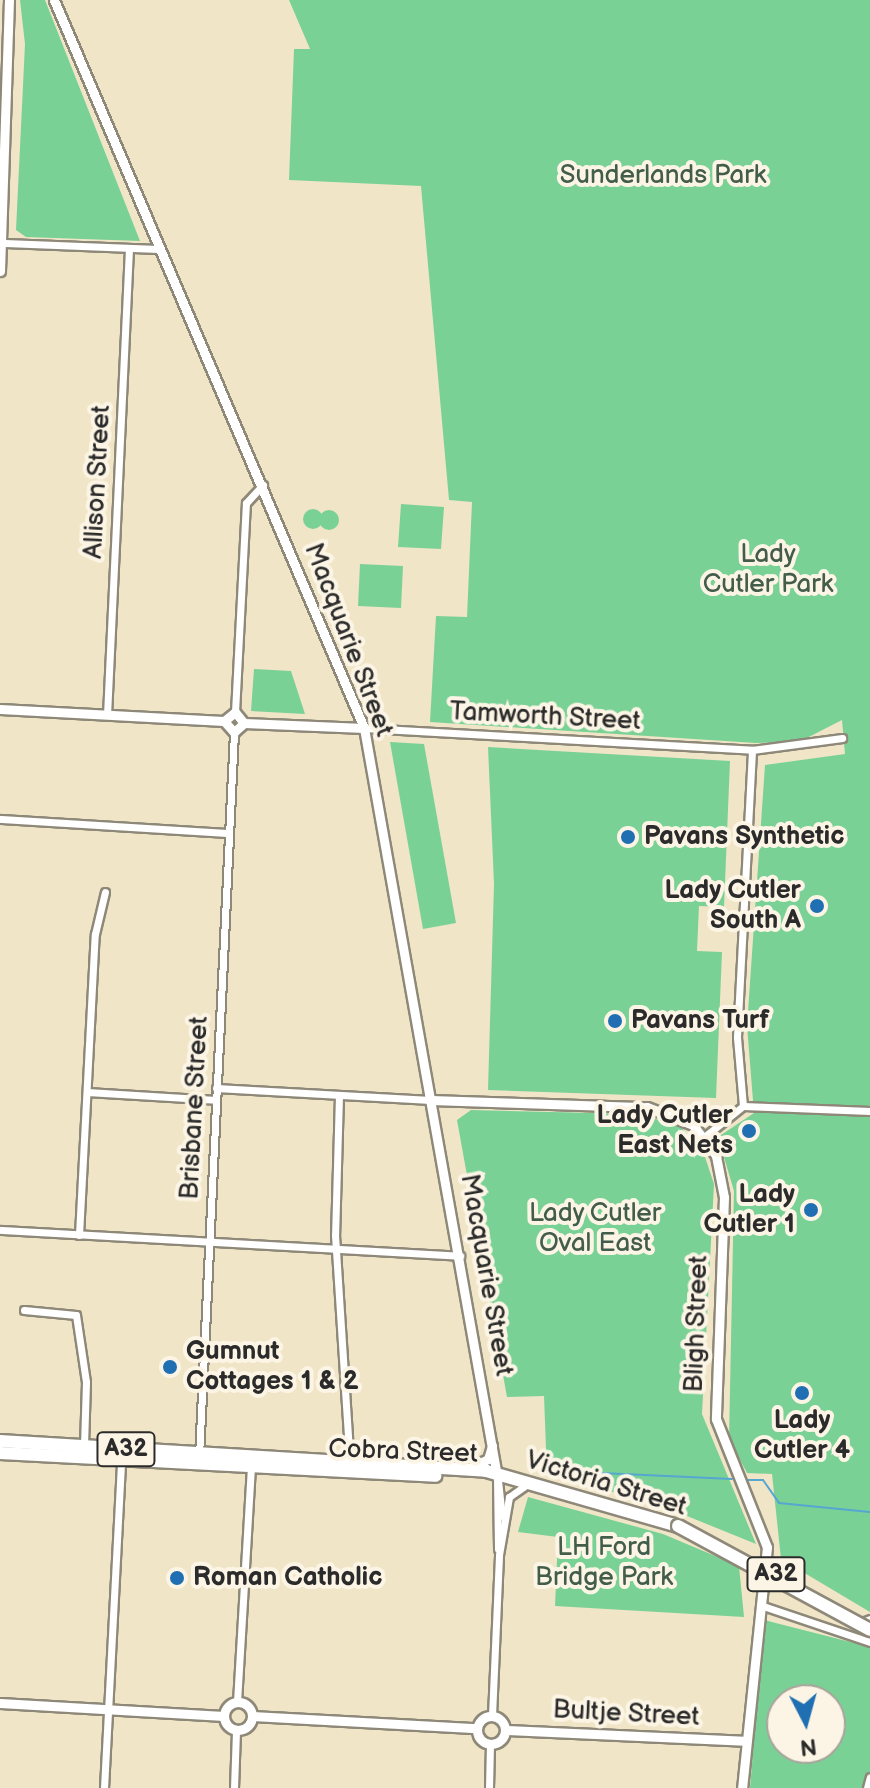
<!DOCTYPE html>
<html>
<head>
<meta charset="utf-8">
<style>
  body { margin:0 }
  #map { position:relative; width:870px; height:1788px; overflow:hidden; background:#f0e5c7; font-family:"Balsamiq Sans",sans-serif }
  div>[style] { position:absolute }
  [style*='--x'] { left:calc(var(--x)*1px); top:calc(var(--y)*1px); width:calc(var(--w)*1px); rotate:calc(var(--a)*1deg) }
  .green>* { inset:0; background:#7ad196 }
  .round { border-radius:50% }
  .stream>* { height:2px; margin:-1px; padding:0 1px; transform-origin:1px; border-radius:1px; background:#55a6d0 }
  .roads { filter:drop-shadow(2px 0 #8e8879) drop-shadow(-2px 0 #8e8879) drop-shadow(0 2px #8e8879) drop-shadow(0 -2px #8e8879) }
  .minor>* { height:7px; margin:-3.5px; padding:0 3.5px; transform-origin:3.5px; border-radius:3.5px; background:#fff }
  .tertiary>* { height:9px; margin:-4.5px; padding:0 4.5px; transform-origin:4.5px; border-radius:4.5px; background:#fff }
  .tertiary>.ring { margin:-4.5px; padding:0; box-sizing:content-box; background:none; border:9px solid #fff; border-radius:50% }
  .trunk>* { height:12px; margin:-6px; padding:0 6px; transform-origin:6px; border-radius:6px; background:#fff }
  .bridges { filter:drop-shadow(2px 0 #8e8879) drop-shadow(-2px 0 #8e8879) drop-shadow(0 2px #8e8879) drop-shadow(0 -2px #8e8879) }
  .trunk-bridge>* { height:12px; margin:-6px; padding:0 6px; transform-origin:6px; border-radius:6px; background:#fff }
  .dots>* { width:22px; height:22px; translate:-50% -50%; box-sizing:border-box; border:4px solid #fcf5e5; border-radius:50% }
  span { translate:-50% -50%; white-space:nowrap; text-align:center; line-height:1.15; -webkit-text-stroke:8px #fcf5e5; paint-order:stroke }
  .shield-label span { padding:2px 6px; background:#fcf5e5; border:2px solid; border-radius:6px; -webkit-text-stroke-width:0 }
  .shield-label { font-size:24px; color:#2b2b2b; font-weight:700 }
  .park-label { font-size:26px; color:#435d4b }
  .street-label { font-size:26px; color:#2b2b2b }
  .poi-label { font-size:26px; color:#2b2b2b; font-weight:700 }
  .left { translate:0 -50%; text-align:left }
  .right { translate:-100% -50%; text-align:right }
  .north { position:absolute; left:766px; top:1684px; width:80px; height:80px; box-sizing:border-box; background:#fcf5e5; border:2px solid #a8a49b; border-radius:50%; rotate:174deg; font-size:22px; font-weight:700; line-height:32px; text-align:center; color:#2b2b2b }
  .north::after { content:''; display:block; margin:auto; width:28px; height:36px; background:#1f6fb2; clip-path:polygon(50% 0,100% 100%,50% 72%,0 100%) }
</style>
</head>
<body>
<div id="map">
  <div class="green">
    <i style="clip-path:polygon(20px 0,45px 0,140px 241px,26px 237px,16px 230px,25px 44px)"></i>
    <i style="clip-path:polygon(289px 0,870px 0,870px 1612px,781px 1559px,772px 1474px,747px 1473px,729px 1439px,734px 1191px,718px 1137px,754px 1113px,747px 1026px,765px 765px,845px 754px,842px 720px,799px 742px,756px 743px,430px 722px,436px 616px,467px 617px,472px 502px,449px 500px,421px 186px,289px 180px,294px 49px,310px 49px)"></i>
    <i style="clip-path:polygon(401px 504px,444px 507px,441px 549px,398px 547px)"></i>
    <i class="round" style="left:303px;top:509px;width:20px;height:20px"></i>
    <i class="round" style="left:319px;top:510px;width:20px;height:20px"></i>
    <i style="clip-path:polygon(360px 564px,403px 566px,401px 608px,358px 606px)"></i>
    <i style="clip-path:polygon(254px 669px,291px 671px,305px 714px,251px 711px)"></i>
    <i style="clip-path:polygon(390px 742px,424px 744px,456px 923px,423px 929px)"></i>
    <i style="clip-path:polygon(488px 747px,730px 761px,724px 907px,699px 906px,697px 951px,722px 952px,716px 1098px,488px 1090px,494px 884px)"></i>
    <i style="clip-path:polygon(471px 1110px,639px 1114px,680px 1126px,703px 1151px,714px 1184px,702px 1414px,756px 1544px,655px 1503px,547px 1475px,544px 1396px,507px 1397px,457px 1120px)"></i>
    <i style="clip-path:polygon(528px 1497px,663px 1534px,739px 1566px,744px 1617px,555px 1606px,558px 1537px,518px 1532px)"></i>
    <i style="clip-path:polygon(evenodd,764px 1620px,870px 1647px,870px 1788px,750px 1788px,764px 1620px,782px 1700px,830px 1700px,830px 1748px,782px 1748px,782px 1700px)"></i>
  </div>
  <div class="stream">
    <i style="--x:601;--y:1473;--w:131;--a:2.6"></i>
    <i style="--x:747;--y:1480;--w:16;--a:0"></i>
    <i style="--x:763;--y:1480;--w:28;--a:55"></i>
    <i style="--x:779;--y:1503;--w:91;--a:5.6"></i>
  </div>
  <div class="roads">
    <div class="minor">
      <i style="--x:2;--y:243;--w:159;--a:2.2"></i>
      <i style="--x:235;--y:712;--w:209;--a:-87"></i>
      <i style="--x:246;--y:503;--w:25;--a:-47"></i>
      <i style="--x:107;--y:715;--w:465;--a:-87.3"></i>
      <i style="--x:364;--y:728;--w:389;--a:3.2"></i>
      <i style="--x:752;--y:750;--w:91;--a:-7.6"></i>
      <i style="--x:0;--y:819;--w:228;--a:3.5"></i>
      <i style="--x:216;--y:1088;--w:215;--a:3.2"></i>
      <i style="--x:87;--y:1092;--w:129;--a:3.5"></i>
      <i style="--x:339;--y:1095;--w:140;--a:91.6"></i>
      <i style="--x:335;--y:1235;--w:231;--a:86.3"></i>
      <i style="--x:743;--y:1106;--w:69;--a:-95"></i>
      <i style="--x:737;--y:1037;--w:287;--a:-87"></i>
      <i style="--x:704;--y:1137;--w:50;--a:-38.5"></i>
      <i style="--x:743;--y:1106;--w:127;--a:2.3"></i>
      <i style="--x:0;--y:1230;--w:461;--a:3.2"></i>
      <i style="--x:79;--y:1235;--w:301;--a:-87"></i>
      <i style="--x:95;--y:934;--w:43;--a:-76.6"></i>
      <i style="--x:24;--y:1310;--w:52;--a:5.5"></i>
      <i style="--x:76;--y:1315;--w:68;--a:81.5"></i>
      <i style="--x:86;--y:1382;--w:64;--a:91.8"></i>
      <i style="--x:199;--y:1456;--w:725;--a:-87.23"></i>
      <i style="--x:497;--y:1476;--w:73;--a:89.2"></i>
      <i style="--x:498;--y:1480;--w:36;--a:84"></i>
      <i style="--x:760;--y:1605;--w:116;--a:18.6"></i>
      <i style="--x:857;--y:1624;--w:14;--a:-21"></i>
      <i style="--x:237;--y:1702;--w:237;--a:-86.6"></i>
      <i style="--x:492;--y:1716;--w:161;--a:-87.5"></i>
      <i style="--x:499;--y:1555;--w:59;--a:-80.2"></i>
      <i style="--x:509;--y:1497;--w:21;--a:-35"></i>
      <i style="--x:104;--y:1788;--w:329;--a:-87"></i>
      <i style="--x:234;--y:1788;--w:58;--a:-88"></i>
      <i style="--x:489;--y:1788;--w:44;--a:-88.7"></i>
      <i style="--x:867;--y:1788;--w:11;--a:-75"></i>
    </div>
    <div class="tertiary">
      <i style="--x:54;--y:0;--w:791;--a:66.93"></i>
      <i style="--x:364;--y:728;--w:760;--a:79.92"></i>
      <i style="--x:0;--y:271;--w:271;--a:-88.1"></i>
      <i style="--x:0;--y:709;--w:224;--a:3.1"></i>
      <i style="--x:224;--y:721;--w:14;--a:-39"></i>
      <i style="--x:235;--y:712;--w:14;--a:51"></i>
      <i style="--x:224;--y:721;--w:15;--a:48"></i>
      <i style="--x:234;--y:732;--w:13;--a:-42"></i>
      <i style="--x:244;--y:723;--w:120;--a:2.4"></i>
      <i style="--x:431;--y:1100;--w:216;--a:1.9"></i>
      <i style="--x:647;--y:1107;--w:49;--a:21.4"></i>
      <i style="--x:693;--y:1125;--w:39;--a:53"></i>
      <i style="--x:716;--y:1156;--w:42;--a:79"></i>
      <i style="--x:724;--y:1197;--w:222;--a:92.1"></i>
      <i style="--x:716;--y:1419;--w:138;--a:68.3"></i>
      <i style="--x:767;--y:1547;--w:242;--a:95.9"></i>
      <i style="--x:471;--y:1467;--w:19;--a:-25"></i>
      <i style="--x:488;--y:1459;--w:14;--a:-73"></i>
      <i class="ring" style="left:224px;top:1702px;width:19px;height:19px"></i>
      <i style="--x:0;--y:1703;--w:224;--a:3.3"></i>
      <i class="ring" style="left:477px;top:1716px;width:19px;height:19px"></i>
      <i style="--x:252;--y:1716;--w:225;--a:3.1"></i>
      <i style="--x:506;--y:1730;--w:239;--a:2.6"></i>
    </div>
    <div class="trunk">
      <i style="--x:0;--y:1441;--w:487;--a:3.5"></i>
      <i style="--x:486;--y:1471;--w:200;--a:16"></i>
      <i style="--x:0;--y:1453;--w:436;--a:3"></i>
    </div>
  </div>
  <div class="bridges">
    <div class="trunk-bridge">
      <i style="--x:678;--y:1526;--w:218;--a:28.4"></i>
    </div>
  </div>
  <div class="dots">
    <i style="left:628px;top:837px;background:#1f6fb2"></i>
    <i style="left:817px;top:906px;background:#1f6fb2"></i>
    <i style="left:615px;top:1021px;background:#1f6fb2"></i>
    <i style="left:749px;top:1131px;background:#1f6fb2"></i>
    <i style="left:811px;top:1210px;background:#1f6fb2"></i>
    <i style="left:170px;top:1367px;background:#1f6fb2"></i>
    <i style="left:802px;top:1393px;background:#1f6fb2"></i>
    <i style="left:177px;top:1578px;background:#1f6fb2"></i>
  </div>
  <div class="shield-label">
    <span style="left:126px;top:1449px">A32</span>
    <span style="left:776px;top:1574px">A32</span>
  </div>
  <div class="park-label">
    <span style="left:663px;top:176px">Sunderlands Park</span>
    <span style="left:768px;top:570px">Lady<br>Cutler Park</span>
    <span style="left:595px;top:1229px">Lady Cutler<br>Oval East</span>
    <span style="left:604px;top:1563px">LH Ford<br>Bridge Park</span>
  </div>
  <div class="street-label">
    <span style="left:98px;top:482px;rotate:-87deg">Allison Street</span>
    <span style="left:348px;top:640px;rotate:69deg">Macquarie Street</span>
    <span style="left:545px;top:717px;rotate:3deg">Tamworth Street</span>
    <span style="left:195px;top:1108px;rotate:-87deg">Brisbane Street</span>
    <span style="left:486px;top:1275px;rotate:80deg">Macquarie Street</span>
    <span style="left:697px;top:1324px;rotate:-88deg">Bligh Street</span>
    <span style="left:403px;top:1452px;rotate:2deg">Cobra Street</span>
    <span style="left:606px;top:1484px;rotate:17deg">Victoria Street</span>
    <span style="left:626px;top:1714px;rotate:3deg">Bultje Street</span>
  </div>
  <div class="poi-label">
    <span class="left" style="left:644px;top:837px">Pavans Synthetic</span>
    <span class="right" style="left:801px;top:906px">Lady Cutler<br>South A</span>
    <span class="left" style="left:631px;top:1021px">Pavans Turf</span>
    <span class="right" style="left:733px;top:1131px">Lady Cutler<br>East Nets</span>
    <span class="right" style="left:795px;top:1210px">Lady<br>Cutler 1</span>
    <span class="left" style="left:186px;top:1367px">Gumnut<br>Cottages 1 &amp; 2</span>
    <span style="left:802px;top:1436px">Lady<br>Cutler 4</span>
    <span class="left" style="left:193px;top:1578px">Roman Catholic</span>
  </div>
  <div class="north">N</div>
</div>
</body>
</html>
